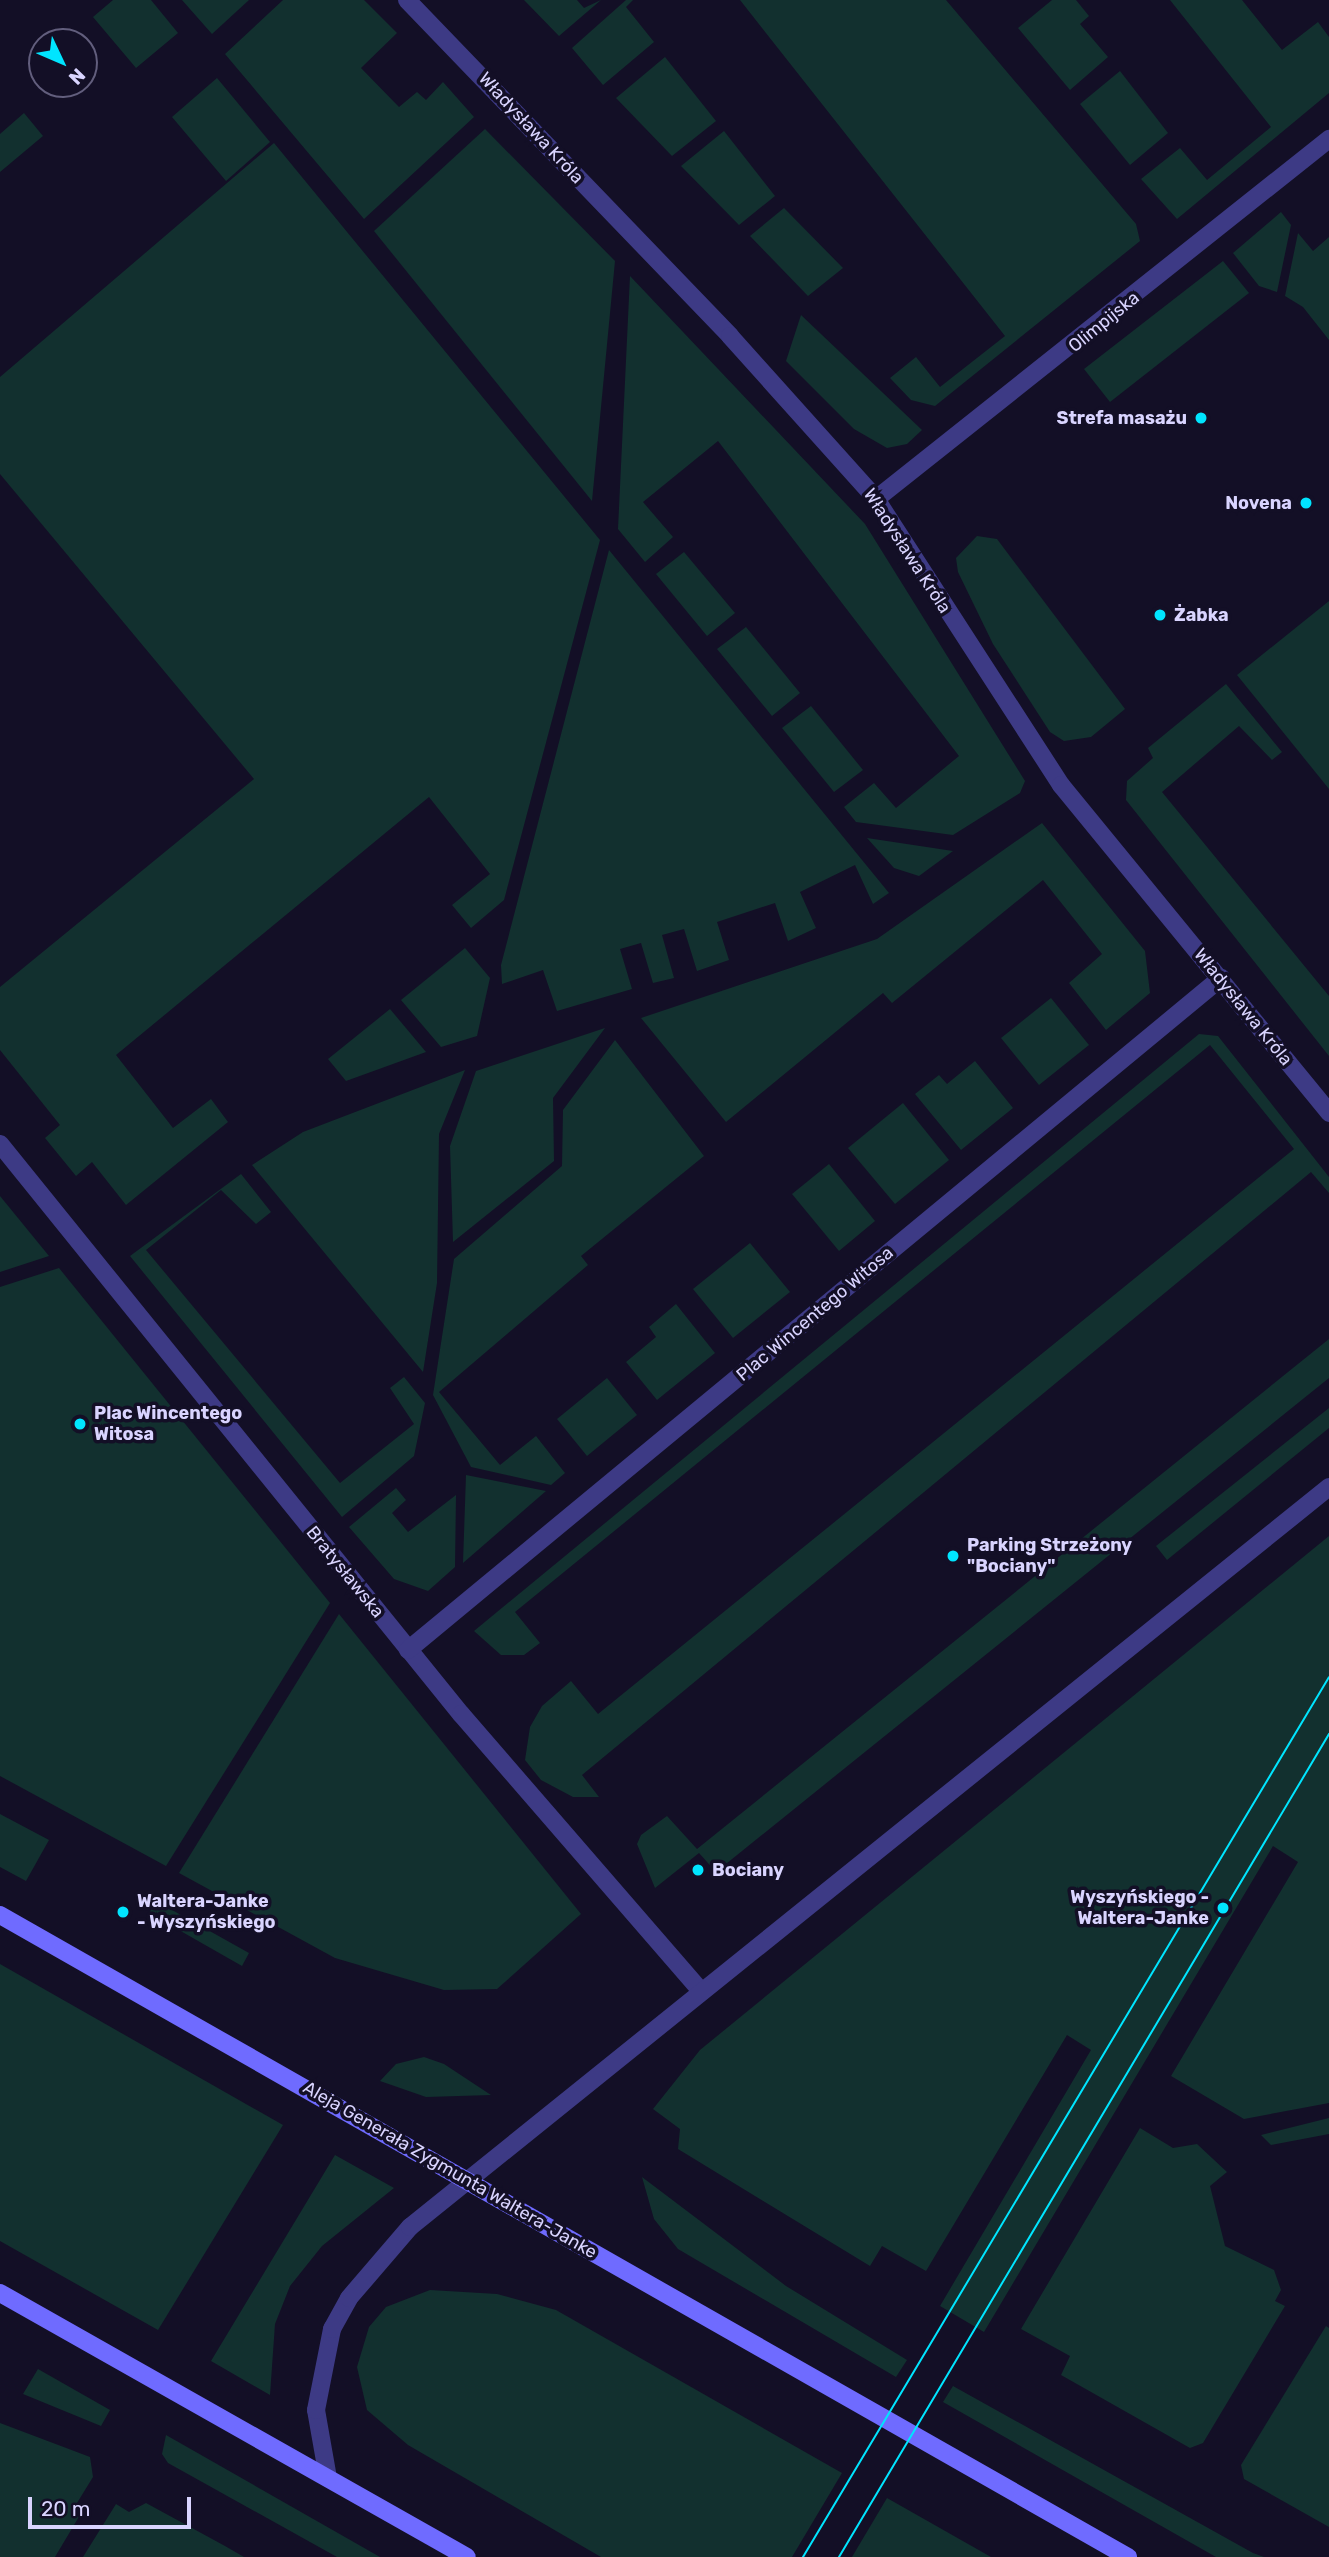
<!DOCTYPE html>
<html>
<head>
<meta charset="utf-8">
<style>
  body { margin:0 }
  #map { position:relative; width:1329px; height:2557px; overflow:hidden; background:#130f26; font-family:Rubik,sans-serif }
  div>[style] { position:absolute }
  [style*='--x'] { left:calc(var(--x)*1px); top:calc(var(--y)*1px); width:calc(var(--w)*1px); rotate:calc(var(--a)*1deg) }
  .green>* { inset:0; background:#12302f }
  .minor>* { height:18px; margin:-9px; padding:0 9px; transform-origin:9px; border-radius:9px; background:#3d3a85 }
  .tertiary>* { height:18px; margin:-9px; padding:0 9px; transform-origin:9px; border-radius:9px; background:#3d3a85 }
  .secondary>* { height:18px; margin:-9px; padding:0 9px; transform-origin:9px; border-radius:9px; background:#6f6bff }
  .tram>* { height:2px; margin:-1px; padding:0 1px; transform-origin:1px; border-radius:1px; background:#00e5ff }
  .dots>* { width:19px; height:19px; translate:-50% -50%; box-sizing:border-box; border:4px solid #130f26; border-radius:50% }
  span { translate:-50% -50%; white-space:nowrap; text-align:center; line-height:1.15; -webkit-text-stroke:7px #130f26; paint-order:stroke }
  .street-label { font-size:18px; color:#d9d4ff }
  .poi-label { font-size:18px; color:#d9d4ff; font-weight:700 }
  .right { translate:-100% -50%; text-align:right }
  .left { translate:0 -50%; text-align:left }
  .north { position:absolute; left:28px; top:28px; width:70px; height:70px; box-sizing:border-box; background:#130f26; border:2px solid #625e7d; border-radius:50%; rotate:134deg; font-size:19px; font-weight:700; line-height:28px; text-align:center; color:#d9d4ff }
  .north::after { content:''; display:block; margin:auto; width:24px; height:32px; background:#00e5ff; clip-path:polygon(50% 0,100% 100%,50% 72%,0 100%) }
  .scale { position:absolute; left:28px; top:2497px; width:163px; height:32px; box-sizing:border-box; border:4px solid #d9d4ff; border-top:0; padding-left:9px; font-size:21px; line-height:24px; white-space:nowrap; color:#d9d4ff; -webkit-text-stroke:5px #130f26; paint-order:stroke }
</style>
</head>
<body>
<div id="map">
  <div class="green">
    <i style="clip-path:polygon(113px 0,151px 0,178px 33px,136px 68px,93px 17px)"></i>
    <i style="clip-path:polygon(182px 0,249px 0,212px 34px)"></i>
    <i style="clip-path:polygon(283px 0,364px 0,397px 33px,361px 68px,399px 107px,417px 92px,426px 100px,443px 82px,474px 117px,364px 219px,225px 54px)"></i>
    <i style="clip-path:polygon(524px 0,577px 0,584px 8px,601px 0,559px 36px)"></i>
    <i style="clip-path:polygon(626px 0,633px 0,626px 7px,654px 42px,603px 85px,572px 48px)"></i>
    <i style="clip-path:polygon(740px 0,946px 0,1136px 224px,1140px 241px,935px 406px,911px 400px,890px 378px,916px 357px,940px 387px,1005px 336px)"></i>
    <i style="clip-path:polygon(1052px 0,1076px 0,1089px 16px,1080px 24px,1108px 57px,1070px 90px,1018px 28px)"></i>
    <i style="clip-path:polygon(1170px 0,1242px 0,1282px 50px,1318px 22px,1329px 37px,1329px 93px,1177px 219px,1141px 179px,1180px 148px,1207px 180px,1271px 127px)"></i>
    <i style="clip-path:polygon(665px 57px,716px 121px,672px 156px,616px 98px)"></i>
    <i style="clip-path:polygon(1120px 71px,1168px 133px,1130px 165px,1080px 104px)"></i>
    <i style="clip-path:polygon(217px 78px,270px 142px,226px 181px,172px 117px)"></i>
    <i style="clip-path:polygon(24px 113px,43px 136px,0 172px,0 134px)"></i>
    <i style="clip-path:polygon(485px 129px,615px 261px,592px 501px,374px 231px)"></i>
    <i style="clip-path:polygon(724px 131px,775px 196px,739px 225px,681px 166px)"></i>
    <i style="clip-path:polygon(274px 143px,600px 540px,504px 900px,471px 928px,452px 905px,490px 874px,429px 797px,116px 1055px,173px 1128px,211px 1099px,228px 1122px,126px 1205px,92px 1162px,76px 1176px,45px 1138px,60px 1125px,0 1050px,0 987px,254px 779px,0 474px,0 377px)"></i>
    <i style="clip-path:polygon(784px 208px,843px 268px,808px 296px,750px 236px)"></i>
    <i style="clip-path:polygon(1281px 212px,1291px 225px,1277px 292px,1259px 286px,1233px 253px)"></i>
    <i style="clip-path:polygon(1298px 233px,1313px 251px,1329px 237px,1329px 340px,1303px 307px,1285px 296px)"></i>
    <i style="clip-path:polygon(1223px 261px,1249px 293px,1110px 402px,1084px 369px)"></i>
    <i style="clip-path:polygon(630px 276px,865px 524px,1025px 781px,1020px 793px,953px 835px,856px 822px,844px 807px,874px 783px,896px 808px,959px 756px,718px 441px,643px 502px,673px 537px,645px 562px,618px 529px)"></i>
    <i style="clip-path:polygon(801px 315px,922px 430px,907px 444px,887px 448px,854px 429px,786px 361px)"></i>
    <i style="clip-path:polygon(977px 536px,997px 539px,1125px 709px,1091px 737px,1064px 741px,1050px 732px,993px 644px,958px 572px,956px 558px)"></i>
    <i style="clip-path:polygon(609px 550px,889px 893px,873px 904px,855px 865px,800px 892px,816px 928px,788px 941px,775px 903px,717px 922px,729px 960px,697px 971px,684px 929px,662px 935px,674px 978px,653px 983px,641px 943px,620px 949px,632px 989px,557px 1011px,543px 970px,502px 984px,501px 965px)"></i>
    <i style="clip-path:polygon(684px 552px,735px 613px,707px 636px,656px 574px)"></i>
    <i style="clip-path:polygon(1329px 601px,1329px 789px,1237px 675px)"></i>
    <i style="clip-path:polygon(746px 627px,800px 693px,772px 716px,717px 649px)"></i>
    <i style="clip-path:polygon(1226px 684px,1282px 752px,1272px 760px,1239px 726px,1162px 792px,1329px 996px,1329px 1056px,1126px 800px,1127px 781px,1153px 758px,1148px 748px)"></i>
    <i style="clip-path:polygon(811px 706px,863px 770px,834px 792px,782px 728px)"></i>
    <i style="clip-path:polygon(1042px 823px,1145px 951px,1150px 993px,1106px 1030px,1069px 983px,1102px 954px,1043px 880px,892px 1003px,883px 993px,726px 1122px,641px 1018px,877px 939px)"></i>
    <i style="clip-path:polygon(867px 838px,953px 851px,919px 876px,894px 868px)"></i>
    <i style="clip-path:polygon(465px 948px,490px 978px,477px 1036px,441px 1047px,401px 1000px)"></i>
    <i style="clip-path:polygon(1051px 998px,1089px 1045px,1039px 1085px,1001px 1038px)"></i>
    <i style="clip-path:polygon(390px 1009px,426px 1052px,346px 1081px,328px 1059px)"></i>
    <i style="clip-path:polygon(605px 1028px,553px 1098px,554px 1161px,453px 1242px,450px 1146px,476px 1071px)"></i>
    <i style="clip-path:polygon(1199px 1034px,1218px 1036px,1329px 1177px,1329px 1193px,1311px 1172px,582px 1775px,599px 1797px,573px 1797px,541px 1780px,525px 1760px,530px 1727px,542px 1706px,571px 1681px,598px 1714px,1294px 1149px,1210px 1045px,515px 1612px,540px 1643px,524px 1655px,501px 1655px,474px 1631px)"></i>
    <i style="clip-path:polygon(615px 1040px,704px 1156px,581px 1256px,588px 1265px,439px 1392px,500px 1465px,536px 1436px,565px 1473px,551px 1485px,471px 1467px,433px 1395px,454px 1259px,562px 1166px,563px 1110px)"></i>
    <i style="clip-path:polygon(975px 1061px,1013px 1108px,961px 1150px,915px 1094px,939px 1075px,947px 1084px)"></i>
    <i style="clip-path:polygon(465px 1070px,439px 1134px,437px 1283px,423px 1372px,252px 1165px,303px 1132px)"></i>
    <i style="clip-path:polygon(903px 1103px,949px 1160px,895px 1204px,848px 1148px)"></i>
    <i style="clip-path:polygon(829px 1164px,875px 1221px,839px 1251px,792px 1194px)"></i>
    <i style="clip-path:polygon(241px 1174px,271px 1212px,256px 1224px,221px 1190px,146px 1250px,340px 1483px,414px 1424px,390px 1388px,404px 1377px,425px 1403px,414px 1456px,342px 1517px,130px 1256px)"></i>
    <i style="clip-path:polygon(0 1196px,49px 1256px,0 1272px)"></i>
    <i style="clip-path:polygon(750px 1243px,790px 1292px,733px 1338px,693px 1289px)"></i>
    <i style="clip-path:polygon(59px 1268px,330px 1603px,166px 1866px,0 1776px,0 1287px)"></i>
    <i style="clip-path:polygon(676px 1304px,715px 1353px,657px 1400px,626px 1362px,656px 1337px,649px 1327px)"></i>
    <i style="clip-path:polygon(1329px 1339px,1329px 1378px,716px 1872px,699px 1853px,655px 1888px,637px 1844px,641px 1835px,667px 1816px,697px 1849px)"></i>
    <i style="clip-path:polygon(607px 1378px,637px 1415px,587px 1456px,557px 1419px)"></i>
    <i style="clip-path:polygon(1329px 1408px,1329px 1428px,1167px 1560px,1156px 1546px)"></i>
    <i style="clip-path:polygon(466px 1475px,546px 1491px,463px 1563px)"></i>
    <i style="clip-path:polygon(396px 1488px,406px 1500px,392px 1513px,408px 1532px,456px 1495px,455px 1567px,428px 1591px,394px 1579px,349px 1527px)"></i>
    <i style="clip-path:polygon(1329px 1536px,1329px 2103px,1244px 2119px,1171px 2076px,1298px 1862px,1273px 1846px,984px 2332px,940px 2306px,1091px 2050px,1067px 2035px,926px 2271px,882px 2246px,870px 2266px,678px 2149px,680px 2129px,653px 2109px,700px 2050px)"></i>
    <i style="clip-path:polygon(339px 1614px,581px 1914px,497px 1989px,444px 1990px,335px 1958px,179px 1873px)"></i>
    <i style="clip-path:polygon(0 1814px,49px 1840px,26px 1881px,0 1867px)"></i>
    <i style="clip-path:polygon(156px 1901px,249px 1953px,242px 1966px,149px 1913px)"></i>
    <i style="clip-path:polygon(0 1964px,283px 2125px,158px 2330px,0 2241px)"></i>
    <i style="clip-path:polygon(424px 2057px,444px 2064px,491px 2095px,426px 2097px,380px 2081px,396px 2064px)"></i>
    <i style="clip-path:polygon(1329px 2118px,1329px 2134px,1271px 2145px,1261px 2135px)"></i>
    <i style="clip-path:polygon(1140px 2128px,1173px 2148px,1197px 2144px,1227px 2172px,1210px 2186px,1225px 2246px,1274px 2270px,1281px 2290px,1275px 2301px,1285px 2306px,1203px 2443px,1190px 2448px,1061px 2375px,1070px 2356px,1021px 2329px)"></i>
    <i style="clip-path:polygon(335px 2155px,394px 2188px,322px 2246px,290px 2286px,275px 2324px,270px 2395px,211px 2361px)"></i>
    <i style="clip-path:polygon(642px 2177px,786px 2286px,907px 2360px,896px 2377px,678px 2249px,654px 2219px)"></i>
    <i style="clip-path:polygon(430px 2290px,497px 2294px,556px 2310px,842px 2473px,792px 2557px,601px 2557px,408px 2445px,367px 2410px,357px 2367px,369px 2327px,386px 2307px)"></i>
    <i style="clip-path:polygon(1326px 2326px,1329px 2328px,1329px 2527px,1244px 2479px,1241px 2465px)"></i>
    <i style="clip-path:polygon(38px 2369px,110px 2410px,101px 2426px,23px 2394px)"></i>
    <i style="clip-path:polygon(953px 2386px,1253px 2553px,1264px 2557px,1216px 2557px,943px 2402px)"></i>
    <i style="clip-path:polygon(0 2423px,90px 2457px,93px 2477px,77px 2503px,80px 2515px,55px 2557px,0 2557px)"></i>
    <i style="clip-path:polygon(166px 2435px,380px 2557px,337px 2557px,168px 2463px,162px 2454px)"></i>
    <i style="clip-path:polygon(887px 2498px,991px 2557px,852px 2557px)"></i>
    <i style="clip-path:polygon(146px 2503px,225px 2546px,244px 2557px,83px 2557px,116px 2504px,129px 2512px)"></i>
  </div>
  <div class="minor">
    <i style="--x:407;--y:0;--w:466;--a:46.1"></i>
    <i style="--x:730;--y:336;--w:219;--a:48.1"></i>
    <i style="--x:876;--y:499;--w:341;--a:57.1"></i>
    <i style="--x:1061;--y:785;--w:424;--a:50.7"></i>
    <i style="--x:876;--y:499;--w:579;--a:-38.47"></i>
    <i style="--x:0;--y:1144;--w:733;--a:51.04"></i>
    <i style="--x:461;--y:1714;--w:367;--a:49.1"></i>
    <i style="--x:408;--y:1650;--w:1055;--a:-39.58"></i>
  </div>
  <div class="tertiary">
    <i style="--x:328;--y:2478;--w:69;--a:-100"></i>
    <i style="--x:316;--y:2410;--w:83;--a:-78.8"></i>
    <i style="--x:332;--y:2329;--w:35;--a:-61"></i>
    <i style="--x:349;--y:2298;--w:94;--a:-49.3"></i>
    <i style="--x:410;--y:2227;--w:1180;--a:-38.84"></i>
  </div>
  <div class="secondary">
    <i style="--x:0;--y:1915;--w:1298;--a:29.65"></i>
    <i style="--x:0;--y:2293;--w:536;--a:29.48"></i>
  </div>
  <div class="tram">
    <i style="--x:803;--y:2557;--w:1025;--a:-59.13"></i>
    <i style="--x:839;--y:2557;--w:958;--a:-59.23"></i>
  </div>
  <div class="dots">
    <i style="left:1201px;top:418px;background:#00e5ff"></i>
    <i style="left:1306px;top:503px;background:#00e5ff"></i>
    <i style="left:1160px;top:615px;background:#00e5ff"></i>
    <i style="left:80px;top:1424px;background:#00e5ff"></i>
    <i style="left:953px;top:1556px;background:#00e5ff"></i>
    <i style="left:698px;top:1870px;background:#00e5ff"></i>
    <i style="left:1223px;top:1908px;background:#00e5ff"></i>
    <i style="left:123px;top:1912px;background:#00e5ff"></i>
  </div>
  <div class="street-label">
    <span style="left:531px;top:128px;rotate:47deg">Władysława Króla</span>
    <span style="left:1104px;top:322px;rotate:-39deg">Olimpijska</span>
    <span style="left:907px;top:551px;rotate:57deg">Władysława Króla</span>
    <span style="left:1243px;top:1007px;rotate:51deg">Władysława Króla</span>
    <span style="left:815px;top:1314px;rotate:-40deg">Plac Wincentego Witosa</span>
    <span style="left:345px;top:1572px;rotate:51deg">Bratysławska</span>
    <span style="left:450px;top:2170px;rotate:30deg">Aleja Generała Zygmunta Waltera-Janke</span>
  </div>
  <div class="poi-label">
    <span class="right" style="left:1187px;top:418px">Strefa masażu</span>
    <span class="right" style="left:1292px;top:503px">Novena</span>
    <span class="left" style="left:1174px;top:615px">Żabka</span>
    <span class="left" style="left:94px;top:1424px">Plac Wincentego<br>Witosa</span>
    <span class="left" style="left:967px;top:1556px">Parking Strzeżony<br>"Bociany"</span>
    <span class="left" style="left:712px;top:1870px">Bociany</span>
    <span class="right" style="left:1209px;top:1908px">Wyszyńskiego -<br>Waltera-Janke</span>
    <span class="left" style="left:137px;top:1912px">Waltera-Janke<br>- Wyszyńskiego</span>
  </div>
  <div class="north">N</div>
  <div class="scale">20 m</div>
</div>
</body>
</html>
